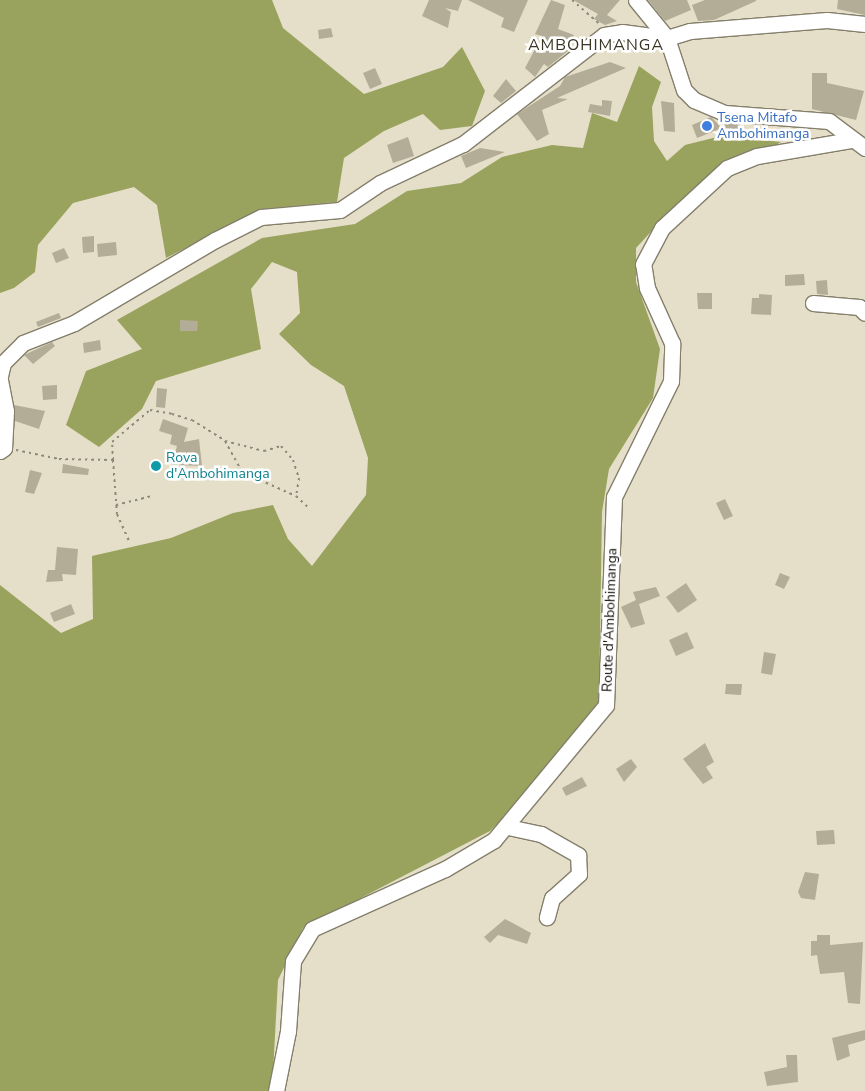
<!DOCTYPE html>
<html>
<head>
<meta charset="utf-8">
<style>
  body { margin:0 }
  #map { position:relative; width:865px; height:1091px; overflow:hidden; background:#e5dfc9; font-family:"Nunito Sans",sans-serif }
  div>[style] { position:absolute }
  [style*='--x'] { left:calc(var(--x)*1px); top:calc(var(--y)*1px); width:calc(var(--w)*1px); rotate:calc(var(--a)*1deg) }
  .forest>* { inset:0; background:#99a35d }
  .building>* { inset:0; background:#b3ad98 }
  .path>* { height:2px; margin-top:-1px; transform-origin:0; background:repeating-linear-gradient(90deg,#8d8979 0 2.5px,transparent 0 6.5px) }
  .roads { filter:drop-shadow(1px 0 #847f6b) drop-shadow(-1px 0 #847f6b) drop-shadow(0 1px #847f6b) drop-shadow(0 -1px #847f6b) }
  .minor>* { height:15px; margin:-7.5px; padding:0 7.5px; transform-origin:7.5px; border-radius:7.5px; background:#fff }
  .dots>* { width:14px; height:14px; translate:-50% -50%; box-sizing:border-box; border:2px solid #fff; border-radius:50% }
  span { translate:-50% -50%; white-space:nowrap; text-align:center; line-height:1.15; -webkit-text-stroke:5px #fff; paint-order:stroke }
  .shop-label { font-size:14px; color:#366cbe }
  .left { translate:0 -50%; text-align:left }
  .culture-label { font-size:14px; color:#0d838f }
  .street-label { font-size:14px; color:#100e07 }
  .quarter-label { font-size:16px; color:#3a3523; letter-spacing:1px }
</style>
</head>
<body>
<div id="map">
  <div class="forest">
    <i style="clip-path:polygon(0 0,272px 0,283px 28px,364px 94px,443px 67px,462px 47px,485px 91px,472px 126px,440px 130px,423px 114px,384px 131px,344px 158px,337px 202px,262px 209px,166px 258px,157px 205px,134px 187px,73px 203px,38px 245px,35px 272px,14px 288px,0 293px)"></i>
    <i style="clip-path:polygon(639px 66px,661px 82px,652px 107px,654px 141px,667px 161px,685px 145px,721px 136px,781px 142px,671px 210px,636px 248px,636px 282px,660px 349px,653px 398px,609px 469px,602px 512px,599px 703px,554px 768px,490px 831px,303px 928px,278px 980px,272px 1091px,0 1091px,0 585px,61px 633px,93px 619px,92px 556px,171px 538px,233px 513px,273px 505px,288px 539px,312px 566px,366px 495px,368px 458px,344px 386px,311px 365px,279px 334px,300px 313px,297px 272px,272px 262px,251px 289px,261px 349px,156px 381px,142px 409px,99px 447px,66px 425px,86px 371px,142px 349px,117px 320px,262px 238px,355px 224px,407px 191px,461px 183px,502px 157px,552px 145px,583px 148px,592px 113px,617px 122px)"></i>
  </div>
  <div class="building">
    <i style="clip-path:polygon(429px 0,462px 0,458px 11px,445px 8px,451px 12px,448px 28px,422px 16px)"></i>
    <i style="clip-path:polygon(468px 0,528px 0,514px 32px,501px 27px,504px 18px)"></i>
    <i style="clip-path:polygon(551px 0,565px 5px,558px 29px,574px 35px,568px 51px,548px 67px,544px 64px,535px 77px,525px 68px,542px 36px,535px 34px)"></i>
    <i style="clip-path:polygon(573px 0,620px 0,607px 15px,617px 21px,605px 25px,594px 19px,598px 14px)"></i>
    <i style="clip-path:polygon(648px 0,687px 0,691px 10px,665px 21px)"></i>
    <i style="clip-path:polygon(705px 0,756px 0,756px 1px,714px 20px,698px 21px,692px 5px)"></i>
    <i style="clip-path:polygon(838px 0,865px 0,865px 15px,837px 9px)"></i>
    <i style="clip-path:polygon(331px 28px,333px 37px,319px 39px,318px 30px)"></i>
    <i style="clip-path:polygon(610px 62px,626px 68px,557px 98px,568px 99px,542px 110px,549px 134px,537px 141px,517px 114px,560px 86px,565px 77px)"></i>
    <i style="clip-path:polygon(375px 68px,382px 84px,370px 89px,363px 73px)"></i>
    <i style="clip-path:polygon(812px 73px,827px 73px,827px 83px,864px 91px,856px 120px,812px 109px)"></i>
    <i style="clip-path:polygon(506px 79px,516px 91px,501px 103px,493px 96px)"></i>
    <i style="clip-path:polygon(602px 100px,612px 101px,610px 116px,588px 112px,590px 104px,602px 106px)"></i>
    <i style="clip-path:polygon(661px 101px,674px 103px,675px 132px,664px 131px)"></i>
    <i style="clip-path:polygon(711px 117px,722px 128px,697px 138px,692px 125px)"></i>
    <i style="clip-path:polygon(724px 123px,739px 123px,742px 130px,729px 135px)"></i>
    <i style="clip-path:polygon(408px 137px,414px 156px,393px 163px,387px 145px)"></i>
    <i style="clip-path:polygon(480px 148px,505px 152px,466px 168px,461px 156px)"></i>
    <i style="clip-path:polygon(94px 236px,94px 252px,83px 253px,82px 237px)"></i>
    <i style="clip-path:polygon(116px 242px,117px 255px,98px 257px,97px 244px)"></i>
    <i style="clip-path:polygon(64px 248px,69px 258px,56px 263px,52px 253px)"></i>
    <i style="clip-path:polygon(804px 274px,805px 285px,785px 286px,785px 275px)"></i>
    <i style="clip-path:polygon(827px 280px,828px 295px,817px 294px,816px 281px)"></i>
    <i style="clip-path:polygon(697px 293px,712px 293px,712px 309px,698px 309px)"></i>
    <i style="clip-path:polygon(759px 294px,772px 295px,771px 315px,751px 314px,752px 298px,759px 298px)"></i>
    <i style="clip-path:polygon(59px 313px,61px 318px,38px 327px,36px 322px)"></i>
    <i style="clip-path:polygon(180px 320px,198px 321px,197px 331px,180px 331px)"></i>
    <i style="clip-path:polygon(100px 340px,101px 350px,84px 353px,83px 343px)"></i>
    <i style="clip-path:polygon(52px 342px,55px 346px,33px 364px,24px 355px)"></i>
    <i style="clip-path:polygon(57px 385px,57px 399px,43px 400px,42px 386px)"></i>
    <i style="clip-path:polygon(157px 388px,167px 389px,165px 408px,156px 407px)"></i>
    <i style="clip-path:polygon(14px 405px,45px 411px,39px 429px,15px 421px)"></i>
    <i style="clip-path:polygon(163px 419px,188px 428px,184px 442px,199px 439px,202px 466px,172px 465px,177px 446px,170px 444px,172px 435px,159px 431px)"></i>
    <i style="clip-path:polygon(63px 464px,89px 469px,88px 475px,62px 473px)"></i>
    <i style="clip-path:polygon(30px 470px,42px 473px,34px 494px,25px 492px)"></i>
    <i style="clip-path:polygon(725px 499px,733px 516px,724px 520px,716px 503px)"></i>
    <i style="clip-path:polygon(57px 547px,78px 549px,76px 575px,62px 574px,63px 581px,46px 582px,48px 570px,55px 570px)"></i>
    <i style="clip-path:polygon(780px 573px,790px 577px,784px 589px,775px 585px)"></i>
    <i style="clip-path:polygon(686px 583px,697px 600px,678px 613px,666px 597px)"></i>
    <i style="clip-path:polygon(656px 587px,660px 596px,639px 604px,645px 624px,631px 628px,621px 607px,636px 600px,633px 592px)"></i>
    <i style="clip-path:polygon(71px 604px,75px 614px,54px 622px,50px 613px)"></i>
    <i style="clip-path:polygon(687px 632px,694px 648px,676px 656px,669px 640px)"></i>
    <i style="clip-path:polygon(764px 652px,776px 654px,772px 675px,761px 673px)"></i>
    <i style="clip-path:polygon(726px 684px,742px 684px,741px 695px,725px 694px)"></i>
    <i style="clip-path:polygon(705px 743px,714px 762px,706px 767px,713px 778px,703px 784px,683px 759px)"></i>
    <i style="clip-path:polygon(631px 759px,637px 767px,624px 782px,616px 769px)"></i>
    <i style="clip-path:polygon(582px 777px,587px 786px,566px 796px,562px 788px)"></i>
    <i style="clip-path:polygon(834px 830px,835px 844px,817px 845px,816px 831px)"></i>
    <i style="clip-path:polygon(805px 872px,819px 874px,815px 900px,801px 898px,798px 892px)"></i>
    <i style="clip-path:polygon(505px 919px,531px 933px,527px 944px,498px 935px,490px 943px,484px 937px)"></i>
    <i style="clip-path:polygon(817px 935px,830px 935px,830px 945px,863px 942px,860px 1004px,848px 1003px,844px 972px,820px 974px,817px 955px,811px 956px,811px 941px,817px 941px)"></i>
    <i style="clip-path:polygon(865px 1030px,865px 1040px,848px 1045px,850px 1056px,837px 1061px,832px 1038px)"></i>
    <i style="clip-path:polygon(786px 1055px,797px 1055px,798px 1082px,767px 1086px,764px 1072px,787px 1067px)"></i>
  </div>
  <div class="path">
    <i style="--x:572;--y:0;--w:35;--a:41"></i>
    <i style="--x:225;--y:441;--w:35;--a:61"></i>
    <i style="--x:242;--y:472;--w:59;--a:24"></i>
    <i style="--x:16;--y:450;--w:44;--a:11.8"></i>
    <i style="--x:59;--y:459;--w:54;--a:1.1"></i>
    <i style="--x:113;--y:460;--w:54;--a:85.8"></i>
    <i style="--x:117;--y:514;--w:32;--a:66"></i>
    <i style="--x:113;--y:460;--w:18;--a:-93"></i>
    <i style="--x:112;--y:442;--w:50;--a:-40.1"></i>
    <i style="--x:150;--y:410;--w:22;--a:10"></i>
    <i style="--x:172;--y:414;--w:21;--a:17"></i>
    <i style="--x:192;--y:420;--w:39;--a:32"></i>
    <i style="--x:225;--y:441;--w:40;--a:14.4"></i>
    <i style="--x:264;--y:451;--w:18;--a:-16"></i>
    <i style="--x:281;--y:446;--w:18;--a:49"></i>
    <i style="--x:293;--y:460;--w:19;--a:72"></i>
    <i style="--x:299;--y:478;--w:18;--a:99"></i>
    <i style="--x:296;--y:496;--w:16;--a:43"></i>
    <i style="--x:116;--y:505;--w:38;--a:-14"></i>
  </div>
  <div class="roads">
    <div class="minor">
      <i style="--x:636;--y:0;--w:49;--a:50.8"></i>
      <i style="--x:667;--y:38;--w:55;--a:71.9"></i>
      <i style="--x:684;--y:90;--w:14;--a:45"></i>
      <i style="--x:694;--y:100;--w:34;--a:23"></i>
      <i style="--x:725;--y:113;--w:104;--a:4.4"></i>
      <i style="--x:829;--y:121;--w:45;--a:36.9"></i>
      <i style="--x:813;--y:303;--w:46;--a:5"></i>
      <i style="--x:859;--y:307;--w:8;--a:45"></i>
      <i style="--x:0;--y:376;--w:13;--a:-77"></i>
      <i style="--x:3;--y:363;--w:28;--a:-45"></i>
      <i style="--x:23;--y:343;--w:55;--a:-21.4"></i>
      <i style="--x:74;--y:323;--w:164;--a:-30.5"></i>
      <i style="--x:215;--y:240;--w:51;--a:-26.6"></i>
      <i style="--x:261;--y:217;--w:79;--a:-5.1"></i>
      <i style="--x:340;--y:210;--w:48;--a:-34"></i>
      <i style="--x:380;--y:183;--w:92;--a:-25.2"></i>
      <i style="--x:463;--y:144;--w:178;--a:-37.7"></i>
      <i style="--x:604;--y:35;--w:18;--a:-9"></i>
      <i style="--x:622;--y:32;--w:45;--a:7.6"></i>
      <i style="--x:667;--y:38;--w:24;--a:-17"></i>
      <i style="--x:690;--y:31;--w:137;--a:-4.6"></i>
      <i style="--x:827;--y:20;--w:38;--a:6"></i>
      <i style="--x:0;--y:380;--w:32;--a:79"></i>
      <i style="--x:6;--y:411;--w:37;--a:93"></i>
      <i style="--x:4;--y:448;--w:5;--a:143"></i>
      <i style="--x:508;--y:827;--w:34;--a:12"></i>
      <i style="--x:541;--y:834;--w:43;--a:29.6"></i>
      <i style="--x:578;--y:855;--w:19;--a:87"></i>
      <i style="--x:579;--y:874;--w:36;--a:138"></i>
      <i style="--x:552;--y:898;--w:20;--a:105"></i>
      <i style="--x:276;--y:1091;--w:61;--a:-78.7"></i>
      <i style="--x:288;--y:1031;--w:70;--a:-85.9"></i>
      <i style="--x:293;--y:961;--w:37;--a:-59"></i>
      <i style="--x:312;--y:929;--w:146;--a:-24.3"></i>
      <i style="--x:445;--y:869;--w:57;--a:-30.6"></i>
      <i style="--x:494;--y:840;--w:175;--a:-50.3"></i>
      <i style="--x:606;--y:705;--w:208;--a:-87.8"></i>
      <i style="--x:614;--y:497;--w:129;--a:-63.8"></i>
      <i style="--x:671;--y:381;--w:38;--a:-88"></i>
      <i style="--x:672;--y:343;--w:60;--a:-114.4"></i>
      <i style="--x:647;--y:288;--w:24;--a:-99"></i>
      <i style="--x:643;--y:264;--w:41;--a:-62.2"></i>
      <i style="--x:662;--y:228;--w:88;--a:-42.7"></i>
      <i style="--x:727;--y:168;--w:32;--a:-22"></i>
      <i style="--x:757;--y:156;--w:95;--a:-9.7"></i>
    </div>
  </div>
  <div class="dots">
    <i style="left:707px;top:126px;background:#3f7fe0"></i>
    <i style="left:156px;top:466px;background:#0f9aa8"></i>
  </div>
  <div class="shop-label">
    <span class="left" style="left:717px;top:126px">Tsena Mitafo<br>Ambohimanga</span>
  </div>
  <div class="culture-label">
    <span class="left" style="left:166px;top:466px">Rova<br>d'Ambohimanga</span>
  </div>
  <div class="street-label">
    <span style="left:610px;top:620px;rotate:-88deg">Route d'Ambohimanga</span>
  </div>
  <div class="quarter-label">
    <span style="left:596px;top:45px">AMBOHIMANGA</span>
  </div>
</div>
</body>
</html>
